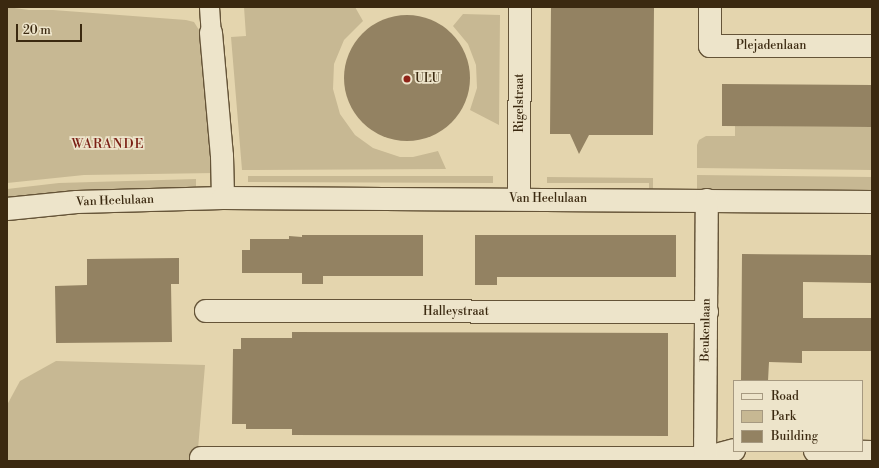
<!DOCTYPE html>
<html>
<head>
<meta charset="utf-8">
<style>
  body { margin:0 }
  #map { position:relative; width:879px; height:468px; overflow:hidden; background:#e4d5ae; font-family:"Libre Bodoni",serif }
  div>[style] { position:absolute }
  [style*='--x'] { left:calc(var(--x)*1px); top:calc(var(--y)*1px); width:calc(var(--w)*1px); rotate:calc(var(--a)*1deg) }
  .green>* { inset:0; background:#c7b893 }
  .building>* { inset:0; background:#938262 }
  .round { border-radius:50% }
  .roads { filter:drop-shadow(1px 0 #655438) drop-shadow(-1px 0 #655438) drop-shadow(0 1px #655438) drop-shadow(0 -1px #655438) }
  .pedestrian>* { height:19px; margin:-9.5px; padding:0 9.5px; transform-origin:9.5px; border-radius:9.5px; background:#ede4ca }
  .minor>* { height:22px; margin:-11px; padding:0 11px; transform-origin:11px; border-radius:11px; background:#ede4ca }
  .dots>* { width:11px; height:11px; translate:-50% -50%; box-sizing:border-box; border:2px solid #ede4ca; border-radius:50% }
  span { translate:-50% -50%; white-space:nowrap; text-align:center; line-height:1.15; -webkit-text-stroke:3.5px #ede4ca; paint-order:stroke }
  .street-label { font-size:12px; color:#3b2910 }
  .poi-label { font-size:12px; color:#3b2910 }
  .left { translate:0 -50%; text-align:left }
  .neighbourhood-label { font-size:13px; color:#7a1f14; letter-spacing:1px }
  .frame { position:absolute; inset:0; border:8px solid #3b2910; pointer-events:none }
  .legend { position:absolute; left:733px; top:380px; width:130px; height:72px; box-sizing:border-box; background:#ede4ca; border:1px solid #a69980; margin:0; padding:5px 7px; list-style:none; font-size:12px; color:#3b2910 }
  .legend li { display:flex; align-items:center; gap:8px; height:20px }
  .legend b { width:20px; border:1px solid #a69980 }
  .scale { position:absolute; left:16px; top:24px; width:66px; height:18px; box-sizing:border-box; border:2px solid #3b2910; border-top:0; padding-left:5px; font-size:12px; line-height:14px; white-space:nowrap; color:#3b2910; -webkit-text-stroke:3px #ede4ca; paint-order:stroke }
</style>
</head>
<body>
<div id="map">
  <div class="green">
    <i style="clip-path:polygon(7px 7px,29px 10px,53px 10px,186px 20px,194px 22px,199px 30px,201px 55px,205px 55px,215px 173px,84px 175px,7px 183px)"></i>
    <i style="clip-path:polygon(244px 7px,355px 7px,363px 21px,344px 40px,334px 64px,333px 89px,340px 114px,355px 135px,373px 148px,400px 157px,413px 157px,438px 151px,446px 169px,242px 170px,231px 37px,246px 36px)"></i>
    <i style="clip-path:polygon(463px 14px,500px 15px,499px 125px,470px 110px,477px 88px,476px 65px,468px 44px,453px 26px)"></i>
    <i style="clip-path:polygon(735px 126px,872px 127px,872px 170px,697px 168px,697px 145px,699px 140px,706px 136px,735px 136px)"></i>
    <i style="clip-path:polygon(697px 175px,872px 177px,872px 190px,697px 190px)"></i>
    <i style="clip-path:polygon(248px 176px,493px 176px,493px 183px,248px 182px)"></i>
    <i style="clip-path:polygon(547px 177px,653px 178px,653px 190px,649px 190px,649px 183px,547px 183px)"></i>
    <i style="clip-path:polygon(196px 179px,196px 190px,7px 200px,7px 189px,59px 183px)"></i>
    <i style="clip-path:polygon(56px 361px,205px 365px,197px 461px,7px 461px,7px 405px,20px 381px)"></i>
  </div>
  <div class="building">
    <i style="clip-path:polygon(551px 7px,654px 7px,653px 135px,589px 135px,579px 154px,570px 134px,550px 134px)"></i>
    <i class="round" style="left:344px;top:15px;width:126px;height:126px"></i>
    <i style="clip-path:polygon(722px 84px,872px 85px,872px 127px,722px 126px)"></i>
    <i style="clip-path:polygon(302px 235px,423px 235px,423px 276px,323px 276px,323px 284px,302px 284px,302px 273px,242px 273px,242px 250px,250px 250px,250px 239px,289px 239px,289px 236px,302px 237px)"></i>
    <i style="clip-path:polygon(475px 235px,676px 235px,676px 277px,497px 277px,497px 285px,475px 285px)"></i>
    <i style="clip-path:polygon(742px 254px,872px 255px,872px 283px,803px 282px,803px 318px,872px 318px,872px 351px,802px 351px,802px 363px,769px 362px,768px 381px,741px 381px)"></i>
    <i style="clip-path:polygon(179px 258px,179px 284px,171px 284px,172px 342px,56px 343px,55px 286px,87px 285px,87px 259px)"></i>
    <i style="clip-path:polygon(292px 332px,668px 333px,668px 436px,292px 435px,292px 429px,246px 429px,246px 424px,232px 424px,233px 349px,241px 349px,241px 338px,292px 338px)"></i>
  </div>
  <div class="roads">
    <div class="pedestrian">
      <i style="--x:209;--y:7;--w:26;--a:86"></i>
    </div>
    <div class="minor">
      <i style="--x:710;--y:7;--w:39;--a:90"></i>
      <i style="--x:710;--y:46;--w:162;--a:0"></i>
      <i style="--x:211;--y:33;--w:123;--a:84.9"></i>
      <i style="--x:222;--y:156;--w:42;--a:88.6"></i>
      <i style="--x:519;--y:199;--w:192;--a:-89.7"></i>
      <i style="--x:7;--y:209;--w:70;--a:-5.7"></i>
      <i style="--x:77;--y:202;--w:146;--a:-1.6"></i>
      <i style="--x:223;--y:198;--w:649;--a:0.35"></i>
      <i style="--x:206;--y:311;--w:501;--a:0.11"></i>
      <i style="--x:815;--y:451;--w:57;--a:1"></i>
      <i style="--x:201;--y:458;--w:504;--a:0"></i>
      <i style="--x:705;--y:458;--w:30;--a:-15"></i>
      <i style="--x:705;--y:461;--w:261;--a:-89.6"></i>
    </div>
  </div>
  <div class="dots">
    <i style="left:407px;top:79px;background:#8f2418"></i>
  </div>
  <div class="street-label">
    <span style="left:771px;top:46px">Plejadenlaan</span>
    <span style="left:520px;top:103px;rotate:-90deg">Rigelstraat</span>
    <span style="left:548px;top:199px">Van Heelulaan</span>
    <span style="left:115px;top:201px;rotate:-2deg">Van Heelulaan</span>
    <span style="left:456px;top:312px">Halleystraat</span>
    <span style="left:706px;top:330px;rotate:-89deg">Beukenlaan</span>
  </div>
  <div class="poi-label">
    <span class="left" style="left:415px;top:79px">ULU</span>
  </div>
  <div class="neighbourhood-label">
    <span style="left:108px;top:144px">WARANDE</span>
  </div>
  <div class="frame"></div>
  <ul class="legend">
  <li><b style="height:5px;background:#ede4ca"></b>Road</li>
  <li><b style="height:11px;background:#c7b893"></b>Park</li>
  <li><b style="height:11px;background:#938262"></b>Building</li>
  </ul>
  <div class="scale">20 m</div>
</div>
</body>
</html>
